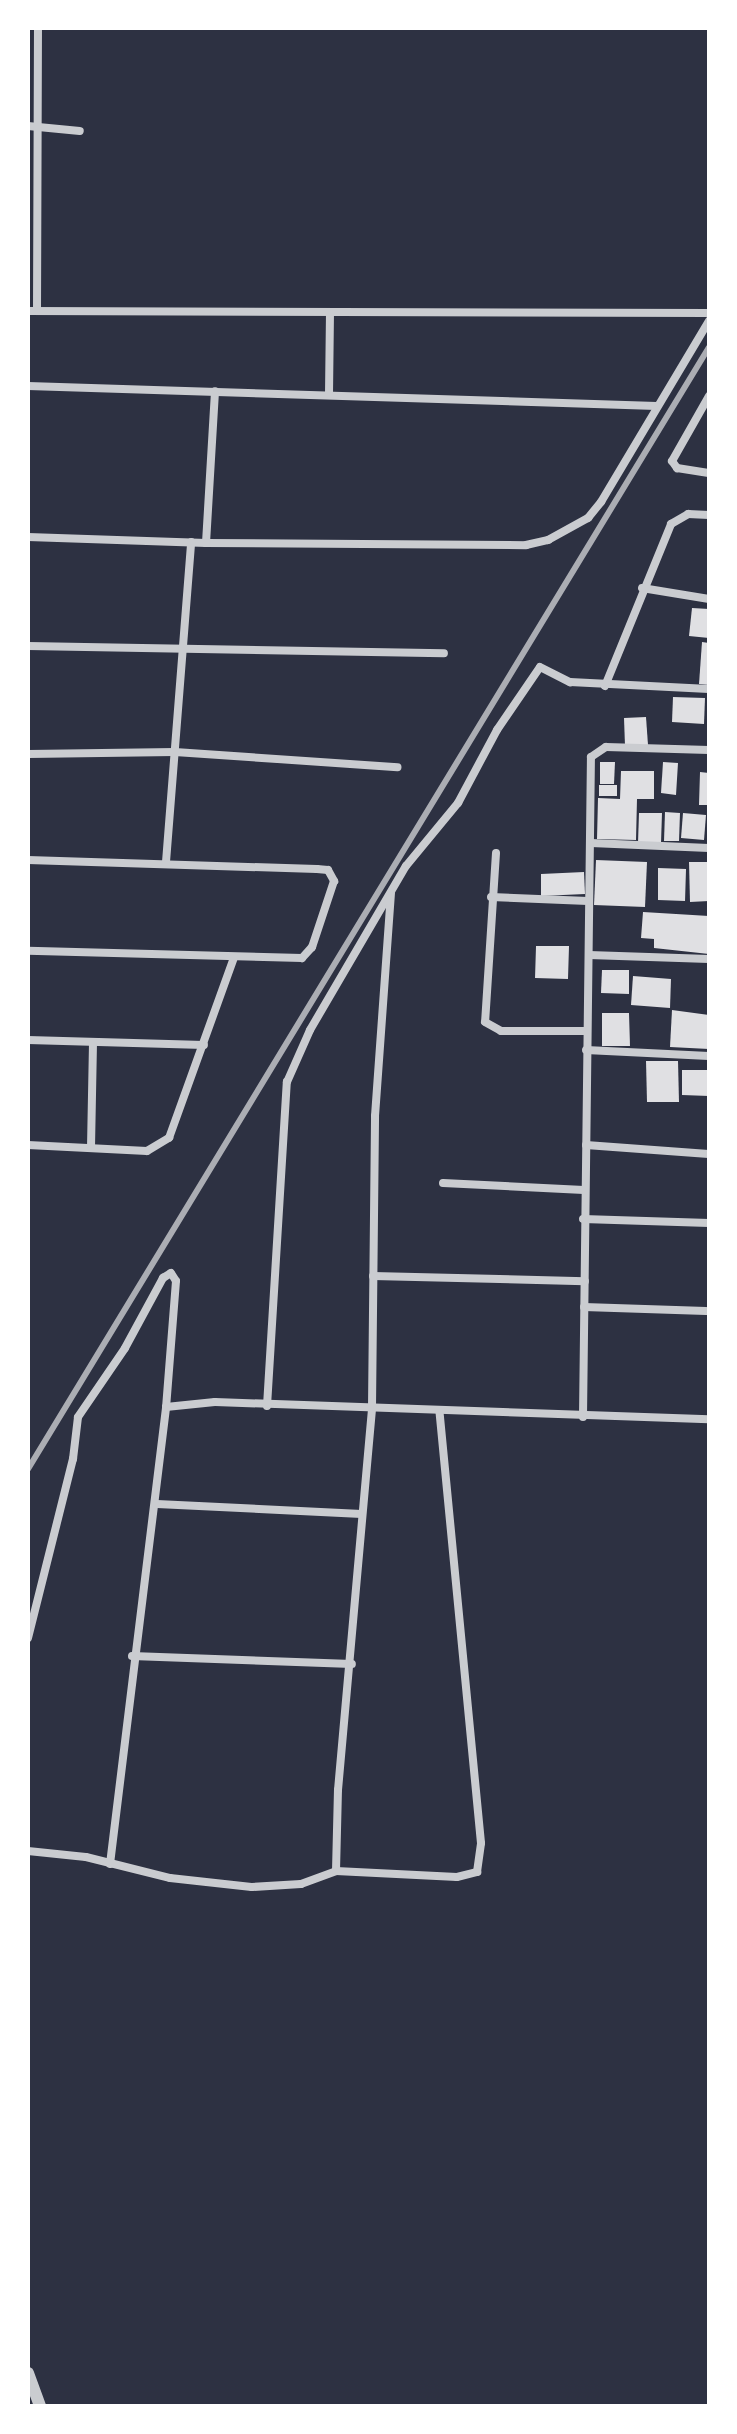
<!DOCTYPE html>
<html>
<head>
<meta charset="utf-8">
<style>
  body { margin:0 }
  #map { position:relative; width:737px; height:2434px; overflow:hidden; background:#2d3142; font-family:Rubik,sans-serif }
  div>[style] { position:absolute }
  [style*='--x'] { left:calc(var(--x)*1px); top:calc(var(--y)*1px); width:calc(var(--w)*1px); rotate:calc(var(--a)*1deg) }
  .building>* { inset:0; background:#e0e0e3 }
  .minor>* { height:8px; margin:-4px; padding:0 4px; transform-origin:4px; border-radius:4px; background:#caccd0 }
  .tertiary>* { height:12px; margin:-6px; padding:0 6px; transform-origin:6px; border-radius:6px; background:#caccd0 }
  .rail>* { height:6px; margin:-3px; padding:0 3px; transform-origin:3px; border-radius:3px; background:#abadb3 }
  span { translate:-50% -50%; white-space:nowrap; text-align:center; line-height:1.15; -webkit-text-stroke:8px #fff; paint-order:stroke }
  .frame { position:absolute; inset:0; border:30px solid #fff; pointer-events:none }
</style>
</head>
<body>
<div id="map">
  <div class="building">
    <i style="clip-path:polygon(692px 608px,709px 609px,709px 638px,689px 636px)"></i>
    <i style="clip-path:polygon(702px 642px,709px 643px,709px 685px,699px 684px)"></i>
    <i style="clip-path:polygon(673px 697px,705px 698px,704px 724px,672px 722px)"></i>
    <i style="clip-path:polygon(646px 717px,648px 745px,625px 746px,624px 718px)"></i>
    <i style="clip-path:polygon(600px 762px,615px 762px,614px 784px,600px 784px)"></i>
    <i style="clip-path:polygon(663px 762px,678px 763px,676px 795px,661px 793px)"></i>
    <i style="clip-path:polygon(621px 771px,654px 771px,654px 799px,637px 799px,636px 840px,597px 839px,598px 798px,620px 799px)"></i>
    <i style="clip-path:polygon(700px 772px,709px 773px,709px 805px,699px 805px)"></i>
    <i style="clip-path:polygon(599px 785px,617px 785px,617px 796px,599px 796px)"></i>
    <i style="clip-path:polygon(665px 812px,680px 813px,679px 841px,664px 841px)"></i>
    <i style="clip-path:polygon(639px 813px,662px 813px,661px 843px,638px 843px)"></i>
    <i style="clip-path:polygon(683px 813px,706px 815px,704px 840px,681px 838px)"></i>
    <i style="clip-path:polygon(596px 860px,647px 862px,645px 907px,594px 905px)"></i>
    <i style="clip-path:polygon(689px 862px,709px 862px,709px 901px,690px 902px)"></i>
    <i style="clip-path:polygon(658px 868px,686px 869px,685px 901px,658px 900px)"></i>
    <i style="clip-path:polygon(584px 872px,585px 894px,541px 896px,541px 874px)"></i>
    <i style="clip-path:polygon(643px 912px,709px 916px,709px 954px,654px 948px,654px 939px,641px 938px)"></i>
    <i style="clip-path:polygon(536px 946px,569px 946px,568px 979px,535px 978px)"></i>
    <i style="clip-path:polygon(602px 970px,629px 970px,629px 994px,601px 993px)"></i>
    <i style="clip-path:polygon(633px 976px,671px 979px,670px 1008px,631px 1005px)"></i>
    <i style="clip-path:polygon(672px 1010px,709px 1015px,709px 1049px,670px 1047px)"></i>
    <i style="clip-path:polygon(602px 1013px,629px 1013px,630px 1046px,602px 1046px)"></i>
    <i style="clip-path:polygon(646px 1061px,678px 1061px,679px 1102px,647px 1102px)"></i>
    <i style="clip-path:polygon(682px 1070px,709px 1070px,709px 1096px,682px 1095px)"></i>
  </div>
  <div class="minor">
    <i style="--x:28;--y:126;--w:52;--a:5.5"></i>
    <i style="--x:28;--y:311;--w:681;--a:0.17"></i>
    <i style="--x:37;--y:311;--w:283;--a:-89.8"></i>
    <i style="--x:28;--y:386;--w:629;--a:1.82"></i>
    <i style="--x:329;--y:394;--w:80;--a:-89.3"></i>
    <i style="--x:709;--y:396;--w:75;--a:119.6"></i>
    <i style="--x:672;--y:461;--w:9;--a:54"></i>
    <i style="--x:677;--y:468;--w:32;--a:9"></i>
    <i style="--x:28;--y:537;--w:178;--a:1.9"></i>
    <i style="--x:206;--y:543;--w:320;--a:0.4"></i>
    <i style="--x:526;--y:545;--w:23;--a:-13"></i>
    <i style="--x:548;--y:540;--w:46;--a:-28.8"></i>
    <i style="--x:588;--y:518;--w:21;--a:-51"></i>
    <i style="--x:601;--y:502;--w:211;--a:-59.2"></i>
    <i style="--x:206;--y:543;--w:152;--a:-86.6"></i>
    <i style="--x:642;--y:588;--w:68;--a:9.3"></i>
    <i style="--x:28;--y:646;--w:416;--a:1"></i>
    <i style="--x:605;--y:686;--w:175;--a:-67.8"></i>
    <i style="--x:671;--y:524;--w:20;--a:-30"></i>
    <i style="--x:688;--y:514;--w:21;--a:3"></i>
    <i style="--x:28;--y:754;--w:147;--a:-0.8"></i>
    <i style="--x:175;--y:752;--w:223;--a:3.9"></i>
    <i style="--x:591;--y:843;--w:118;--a:2.4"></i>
    <i style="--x:496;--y:853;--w:169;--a:93.7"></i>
    <i style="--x:485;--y:1022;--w:18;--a:29"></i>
    <i style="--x:501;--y:1031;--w:85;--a:0"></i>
    <i style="--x:28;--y:860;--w:289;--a:1.8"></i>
    <i style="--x:317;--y:869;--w:11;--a:5"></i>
    <i style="--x:328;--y:870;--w:13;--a:61"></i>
    <i style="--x:334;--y:881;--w:70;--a:108.4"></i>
    <i style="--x:312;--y:947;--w:15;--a:132"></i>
    <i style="--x:302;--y:958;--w:274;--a:-178.5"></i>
    <i style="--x:166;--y:862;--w:321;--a:-85.5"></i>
    <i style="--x:491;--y:897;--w:97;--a:2.4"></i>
    <i style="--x:589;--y:955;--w:120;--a:1.9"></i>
    <i style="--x:28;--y:1040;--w:176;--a:1.6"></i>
    <i style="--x:586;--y:1050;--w:123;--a:2.8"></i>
    <i style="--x:28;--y:1145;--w:119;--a:2.9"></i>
    <i style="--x:147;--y:1151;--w:26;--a:-31"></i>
    <i style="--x:169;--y:1138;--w:192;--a:-70.2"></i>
    <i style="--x:586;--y:1145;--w:123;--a:4.2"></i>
    <i style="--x:91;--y:1147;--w:105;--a:-88.9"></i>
    <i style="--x:443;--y:1183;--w:141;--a:2.8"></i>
    <i style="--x:583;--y:1219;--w:126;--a:1.8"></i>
    <i style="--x:373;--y:1276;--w:212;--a:1.4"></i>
    <i style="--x:584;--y:1307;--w:122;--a:1.9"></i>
    <i style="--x:267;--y:1406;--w:325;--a:-86.5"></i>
    <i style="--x:287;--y:1082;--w:57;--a:-66.1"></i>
    <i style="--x:310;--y:1030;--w:190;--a:-59.7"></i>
    <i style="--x:406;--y:866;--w:82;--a:-50.5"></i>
    <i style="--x:458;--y:803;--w:83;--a:-61.9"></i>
    <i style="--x:497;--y:730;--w:76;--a:-55.7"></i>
    <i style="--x:540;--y:667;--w:34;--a:27"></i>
    <i style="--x:570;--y:682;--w:139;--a:2.9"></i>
    <i style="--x:583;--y:1417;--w:660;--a:-89.31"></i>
    <i style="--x:591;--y:757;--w:18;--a:-34"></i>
    <i style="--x:606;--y:747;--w:103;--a:1.7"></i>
    <i style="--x:157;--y:1504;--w:205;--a:2.8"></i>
    <i style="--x:28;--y:1638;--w:185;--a:-75.9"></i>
    <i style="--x:73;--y:1459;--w:42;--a:-83.2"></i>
    <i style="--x:78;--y:1417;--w:83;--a:-55.7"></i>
    <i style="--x:125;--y:1348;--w:80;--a:-61.5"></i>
    <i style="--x:163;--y:1278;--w:9;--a:-32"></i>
    <i style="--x:171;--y:1273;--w:9;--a:58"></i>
    <i style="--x:176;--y:1281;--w:126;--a:94.5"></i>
    <i style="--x:132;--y:1656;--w:220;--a:2.1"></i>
    <i style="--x:28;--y:1851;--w:58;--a:5.9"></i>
    <i style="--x:86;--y:1857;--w:87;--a:14"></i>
    <i style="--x:170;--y:1878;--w:82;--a:6.3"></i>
    <i style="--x:252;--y:1887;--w:49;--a:-3.5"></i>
    <i style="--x:301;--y:1884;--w:37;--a:-20"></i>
    <i style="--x:336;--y:1871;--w:121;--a:2.8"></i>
    <i style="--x:457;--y:1877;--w:21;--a:-14"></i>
    <i style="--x:477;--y:1872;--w:29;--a:-82"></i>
    <i style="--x:481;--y:1843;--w:435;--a:-95.5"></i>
    <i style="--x:110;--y:1864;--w:460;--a:-83"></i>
    <i style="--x:166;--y:1407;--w:49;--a:-5.8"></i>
    <i style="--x:215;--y:1402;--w:494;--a:2"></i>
    <i style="--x:336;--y:1871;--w:81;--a:-88.6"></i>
    <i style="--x:338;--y:1790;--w:385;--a:-84.9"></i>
    <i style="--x:372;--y:1407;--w:291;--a:-89.4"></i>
    <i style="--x:375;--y:1116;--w:223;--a:-85.9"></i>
  </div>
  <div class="tertiary">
    <i style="--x:28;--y:2373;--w:35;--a:70"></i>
  </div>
  <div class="rail">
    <i style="--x:28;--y:1469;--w:1312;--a:-58.74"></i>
  </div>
  <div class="frame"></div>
</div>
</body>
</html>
